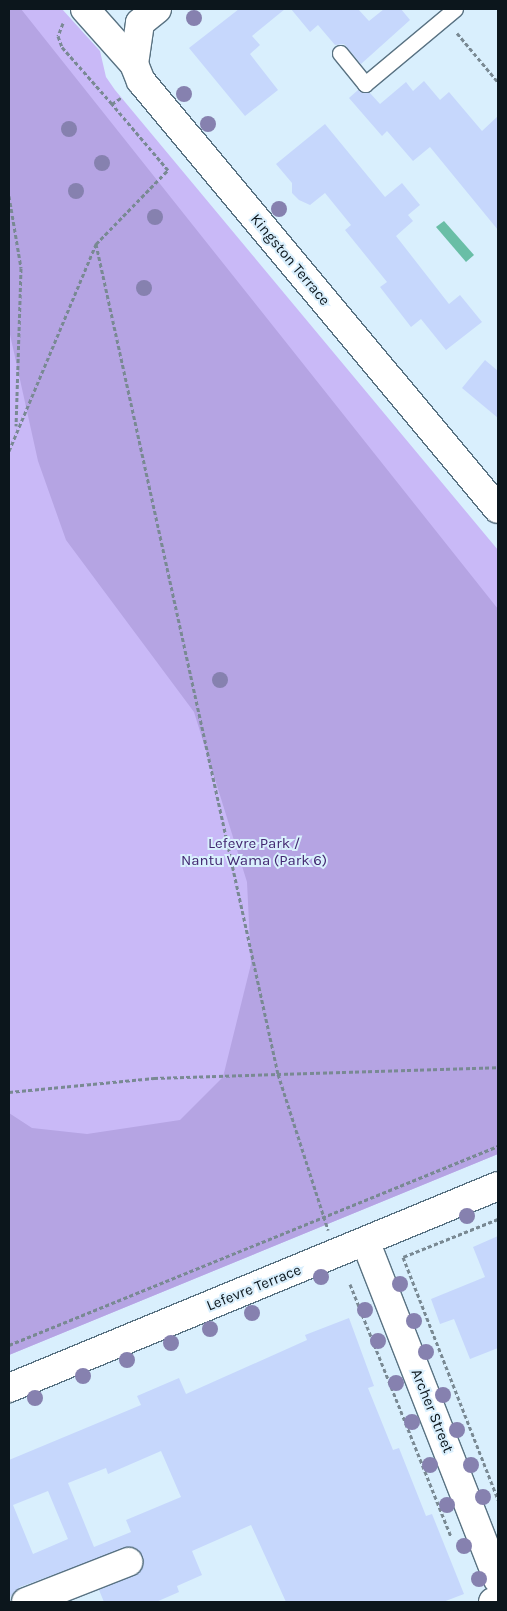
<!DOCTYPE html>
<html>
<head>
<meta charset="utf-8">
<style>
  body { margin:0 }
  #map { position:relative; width:507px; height:1611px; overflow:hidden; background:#d9effd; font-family:Karla,sans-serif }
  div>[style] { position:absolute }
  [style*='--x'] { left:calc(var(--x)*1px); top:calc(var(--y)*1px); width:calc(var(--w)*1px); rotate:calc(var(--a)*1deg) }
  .green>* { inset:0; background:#c9b9f7 }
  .forest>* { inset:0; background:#b5a4e3 }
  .water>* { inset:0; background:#69bea6 }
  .building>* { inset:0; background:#c6d7fc }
  .path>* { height:3px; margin-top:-1.5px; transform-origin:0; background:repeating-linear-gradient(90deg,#798993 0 4px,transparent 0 6.5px) }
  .roads { filter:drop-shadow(1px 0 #597282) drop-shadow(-1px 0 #597282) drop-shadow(0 1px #597282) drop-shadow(0 -1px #597282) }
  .service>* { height:15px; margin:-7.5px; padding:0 7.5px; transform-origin:7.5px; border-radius:7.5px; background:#fff }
  .minor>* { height:28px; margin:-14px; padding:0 14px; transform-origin:14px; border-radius:14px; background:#fff }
  .tertiary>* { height:28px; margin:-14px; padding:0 14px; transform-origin:14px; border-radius:14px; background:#fff }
  .trees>* { width:16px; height:16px; margin:-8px; border-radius:50%; background:#8681af }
  span { translate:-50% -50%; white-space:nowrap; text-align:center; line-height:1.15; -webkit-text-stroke:4px #d9effd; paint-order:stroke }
  .street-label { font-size:15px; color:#0c161c }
  .park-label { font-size:15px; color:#422770 }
  .frame { position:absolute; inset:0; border:10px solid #0c161c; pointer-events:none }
</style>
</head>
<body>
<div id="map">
  <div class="green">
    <i style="clip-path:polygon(9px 9px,62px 9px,100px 51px,106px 77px,115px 90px,498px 550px,498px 1154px,9px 1355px)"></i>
  </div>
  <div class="forest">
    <i style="clip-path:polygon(9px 9px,21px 9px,498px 609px,498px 1154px,9px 1355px,9px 1113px,32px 1128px,87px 1134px,180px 1120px,223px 1077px,251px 964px,247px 882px,194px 712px,66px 540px,38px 461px,9px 330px)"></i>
  </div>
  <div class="water">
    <i style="clip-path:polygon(444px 221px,474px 255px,466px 262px,436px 227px)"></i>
  </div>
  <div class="building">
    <i style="clip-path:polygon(239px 9px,285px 9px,252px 36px,260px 45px,250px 54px,278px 90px,245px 116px,189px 48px)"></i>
    <i style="clip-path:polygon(291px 9px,358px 9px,369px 21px,384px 9px,401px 9px,410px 20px,361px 64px,344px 44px,335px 45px,318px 25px,310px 32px)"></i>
    <i style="clip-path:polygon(424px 81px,440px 100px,449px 92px,482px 131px,498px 116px,498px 230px,430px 147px,413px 161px,387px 131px,382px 136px,349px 98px,358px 90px,369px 92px,380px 104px,406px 82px,413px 91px)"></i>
    <i style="clip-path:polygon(325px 124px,385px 197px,402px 183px,420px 205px,408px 215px,413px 221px,396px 236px,449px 304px,460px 295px,482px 322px,446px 350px,421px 319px,411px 327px,380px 287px,387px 282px,345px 230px,351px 225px,325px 193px,310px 205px,299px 200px,292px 193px,292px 183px,276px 164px)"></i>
    <i style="clip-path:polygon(485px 360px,498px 371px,498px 418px,462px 388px)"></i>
    <i style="clip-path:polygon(498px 1236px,498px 1348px,470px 1359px,454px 1319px,440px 1324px,431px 1299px,485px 1277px,473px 1247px)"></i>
    <i style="clip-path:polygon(evenodd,349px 1318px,374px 1386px,368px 1388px,393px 1450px,399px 1448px,426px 1516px,432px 1514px,464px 1594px,443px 1602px,286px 1602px,251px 1525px,192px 1551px,202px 1575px,177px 1586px,179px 1592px,156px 1602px,104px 1602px,99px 1590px,140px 1571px,142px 1556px,130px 1547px,20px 1587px,9px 1598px,9px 1460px,141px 1405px,137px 1396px,179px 1378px,186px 1394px,307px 1340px,305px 1335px,349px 1318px,161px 1451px,181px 1497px,126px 1520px,131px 1532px,94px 1547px,68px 1483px,106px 1468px,108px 1474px,161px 1451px,349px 1318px,48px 1491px,68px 1539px,33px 1554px,13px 1505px,48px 1491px)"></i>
  </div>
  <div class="path">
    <i style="--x:63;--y:23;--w:14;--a:111"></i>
    <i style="--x:58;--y:36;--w:12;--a:70"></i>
    <i style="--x:62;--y:47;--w:76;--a:48.7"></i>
    <i style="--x:457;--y:33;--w:64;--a:50.1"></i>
    <i style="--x:9;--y:196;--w:73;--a:80.5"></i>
    <i style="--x:21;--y:268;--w:158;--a:91.8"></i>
    <i style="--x:96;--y:244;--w:850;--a:77.63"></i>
    <i style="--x:278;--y:1074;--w:164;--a:72.2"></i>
    <i style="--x:9;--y:451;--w:225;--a:-67.2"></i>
    <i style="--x:96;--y:244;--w:103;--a:-45.8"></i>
    <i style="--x:168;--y:170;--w:87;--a:-130.3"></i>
    <i style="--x:112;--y:104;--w:12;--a:-35"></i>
    <i style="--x:9;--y:1092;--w:146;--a:-5.5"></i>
    <i style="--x:154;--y:1078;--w:344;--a:-1.8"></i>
    <i style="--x:498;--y:1219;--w:102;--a:158.2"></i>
    <i style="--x:403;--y:1257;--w:261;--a:68.6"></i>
    <i style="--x:350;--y:1284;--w:271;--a:68.2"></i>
    <i style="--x:9;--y:1345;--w:528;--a:-22.14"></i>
  </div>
  <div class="roads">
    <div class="service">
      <i style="--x:340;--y:53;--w:40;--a:51"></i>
      <i style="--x:365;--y:84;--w:117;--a:-39.8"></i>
    </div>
    <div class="minor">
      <i style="--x:85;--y:9;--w:74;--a:48.3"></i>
      <i style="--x:366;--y:1243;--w:361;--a:68.6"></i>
      <i style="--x:26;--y:1602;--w:110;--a:-21.4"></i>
      <i style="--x:493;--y:1602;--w:5;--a:-22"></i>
    </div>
    <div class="tertiary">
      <i style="--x:157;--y:9;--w:22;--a:141"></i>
      <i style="--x:140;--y:23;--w:41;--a:98.3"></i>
      <i style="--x:134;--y:64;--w:18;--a:68"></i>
      <i style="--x:141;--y:81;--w:557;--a:50.17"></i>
      <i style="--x:9;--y:1388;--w:529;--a:-22.44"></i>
    </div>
  </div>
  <div class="trees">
    <i style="left:194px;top:18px"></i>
    <i style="left:184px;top:94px"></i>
    <i style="left:208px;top:124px"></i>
    <i style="left:69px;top:129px"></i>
    <i style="left:102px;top:163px"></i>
    <i style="left:76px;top:191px"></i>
    <i style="left:279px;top:209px"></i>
    <i style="left:155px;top:217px"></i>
    <i style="left:144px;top:288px"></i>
    <i style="left:220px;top:680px"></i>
    <i style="left:467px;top:1216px"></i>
    <i style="left:321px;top:1277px"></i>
    <i style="left:400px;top:1284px"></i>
    <i style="left:365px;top:1310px"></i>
    <i style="left:252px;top:1313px"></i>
    <i style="left:414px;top:1321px"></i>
    <i style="left:210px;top:1329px"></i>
    <i style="left:378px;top:1341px"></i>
    <i style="left:171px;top:1343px"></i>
    <i style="left:426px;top:1352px"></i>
    <i style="left:127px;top:1360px"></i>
    <i style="left:83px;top:1376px"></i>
    <i style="left:396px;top:1383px"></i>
    <i style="left:443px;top:1395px"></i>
    <i style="left:35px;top:1398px"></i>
    <i style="left:412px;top:1422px"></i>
    <i style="left:457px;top:1430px"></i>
    <i style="left:430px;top:1465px"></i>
    <i style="left:471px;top:1465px"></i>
    <i style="left:483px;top:1497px"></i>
    <i style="left:447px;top:1505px"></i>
    <i style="left:464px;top:1546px"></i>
    <i style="left:479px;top:1579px"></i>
  </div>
  <div class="street-label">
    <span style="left:290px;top:260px;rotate:50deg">Kingston Terrace</span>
    <span style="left:254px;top:1288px;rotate:-22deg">Lefevre Terrace</span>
    <span style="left:432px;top:1411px;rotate:68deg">Archer Street</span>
  </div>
  <div class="park-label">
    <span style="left:254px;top:852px">Lefevre Park /<br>Nantu Wama (Park 6)</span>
  </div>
  <div class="frame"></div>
</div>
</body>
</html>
